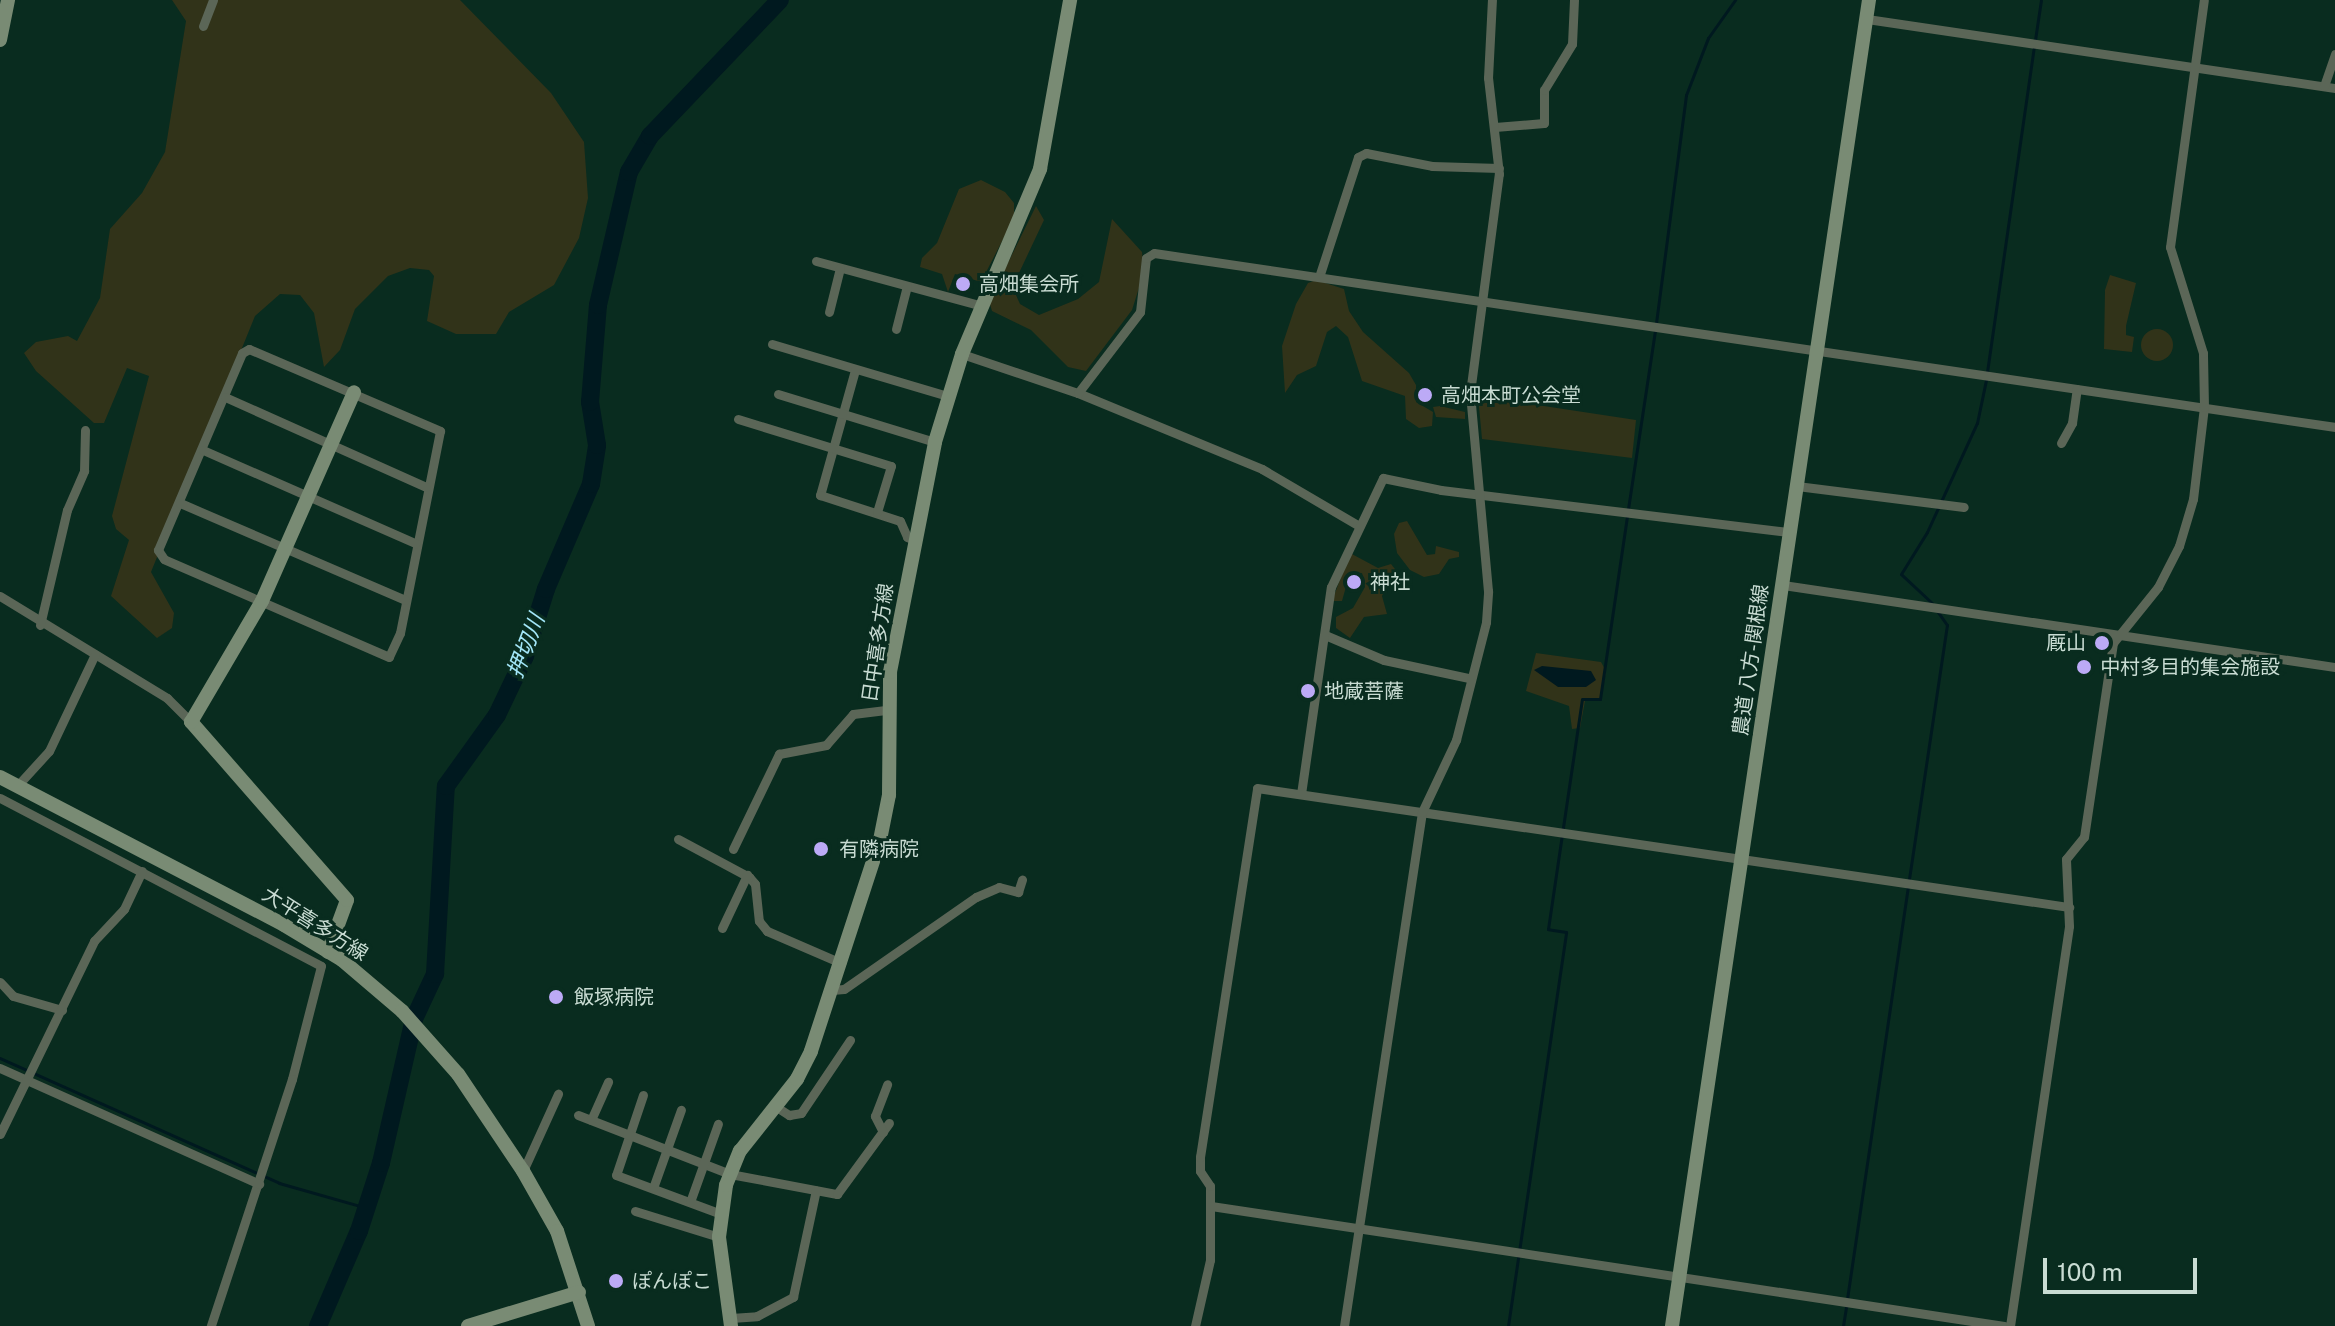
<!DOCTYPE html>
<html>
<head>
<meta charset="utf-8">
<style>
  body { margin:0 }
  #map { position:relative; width:2335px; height:1326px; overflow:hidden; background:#092c1f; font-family:"Public Sans","Noto Sans JP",sans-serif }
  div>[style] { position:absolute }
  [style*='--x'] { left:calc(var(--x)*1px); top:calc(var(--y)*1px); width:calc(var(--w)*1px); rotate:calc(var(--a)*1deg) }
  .green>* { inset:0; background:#313319 }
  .round { border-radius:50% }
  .water>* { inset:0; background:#00191f }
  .stream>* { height:3px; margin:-1.5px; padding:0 1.5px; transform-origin:1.5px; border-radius:1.5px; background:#00191f }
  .river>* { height:18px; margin:-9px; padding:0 9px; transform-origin:9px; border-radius:9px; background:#00191f }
  .street>* { height:9px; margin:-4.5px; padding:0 4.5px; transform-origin:4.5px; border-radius:4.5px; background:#5b6657 }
  .secondary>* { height:14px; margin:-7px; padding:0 7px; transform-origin:7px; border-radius:7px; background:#798b74 }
  .dots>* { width:22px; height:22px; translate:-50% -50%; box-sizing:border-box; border:4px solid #092c1f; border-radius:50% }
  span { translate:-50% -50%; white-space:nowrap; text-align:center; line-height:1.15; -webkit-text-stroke:6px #092c1f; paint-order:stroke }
  .poi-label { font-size:20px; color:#c9dcd3 }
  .left { translate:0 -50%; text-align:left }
  .right { translate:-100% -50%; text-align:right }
  .street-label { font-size:20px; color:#c9dcd3 }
  .water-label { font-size:22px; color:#a4e7f9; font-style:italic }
  .scale { position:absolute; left:2043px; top:1258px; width:154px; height:36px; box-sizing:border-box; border:4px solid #c9dcd3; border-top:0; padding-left:10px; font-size:24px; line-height:28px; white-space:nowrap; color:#c9dcd3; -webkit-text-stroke:6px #092c1f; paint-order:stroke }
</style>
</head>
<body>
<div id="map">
  <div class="green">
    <i style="clip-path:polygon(172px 0,460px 0,551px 93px,584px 142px,588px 198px,579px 238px,554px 285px,509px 312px,496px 334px,456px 334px,427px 321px,434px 276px,429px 270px,410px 268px,388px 276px,355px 309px,340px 350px,324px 367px,314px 313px,300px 295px,280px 294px,255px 316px,151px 572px,174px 613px,172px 628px,157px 638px,111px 596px,129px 540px,116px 529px,112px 516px,149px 376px,127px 368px,104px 423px,94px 423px,36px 371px,24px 353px,36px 342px,68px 336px,77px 341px,100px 298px,110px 229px,142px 193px,165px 152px,186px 21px)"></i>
    <i style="clip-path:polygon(981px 180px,1005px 192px,1014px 203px,1014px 218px,981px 282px,955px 274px,948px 292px,942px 274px,920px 267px,922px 258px,937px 243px,959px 189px)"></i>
    <i style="clip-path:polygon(1036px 206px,1044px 220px,1019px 273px,1015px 293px,1020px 304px,1039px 315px,1078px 299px,1099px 282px,1112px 219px,1142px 252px,1144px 272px,1132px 310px,1086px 371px,1068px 367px,1031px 330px,992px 311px,989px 301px)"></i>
    <i style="clip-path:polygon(2110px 275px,2136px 283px,2126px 326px,2126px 335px,2134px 337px,2132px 352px,2104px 349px,2105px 290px)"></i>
    <i style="clip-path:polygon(1316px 280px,1344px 289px,1349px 311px,1363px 332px,1409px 373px,1416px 385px,1416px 402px,1433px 412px,1432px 426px,1419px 428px,1406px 419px,1405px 396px,1362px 381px,1348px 337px,1336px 326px,1327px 332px,1316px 366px,1297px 375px,1285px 393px,1282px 346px,1296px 304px,1308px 283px)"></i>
    <i class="round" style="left:2141px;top:329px;width:32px;height:32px"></i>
    <i style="clip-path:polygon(1478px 396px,1636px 420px,1632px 458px,1482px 439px)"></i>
    <i style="clip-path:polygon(1440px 406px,1465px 412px,1465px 419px,1436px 417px,1433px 407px)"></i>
    <i style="clip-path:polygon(1407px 521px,1427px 555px,1435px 554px,1436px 546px,1459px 552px,1459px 557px,1449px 559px,1439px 574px,1424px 577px,1410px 570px,1397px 553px,1394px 534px,1399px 523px)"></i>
    <i style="clip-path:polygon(1350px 553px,1378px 568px,1391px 564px,1395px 569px,1382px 596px,1387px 614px,1364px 617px,1350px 638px,1336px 628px,1336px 617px,1353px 608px,1365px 587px,1362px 573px,1349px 576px,1342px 601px,1332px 601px)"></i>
    <i style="clip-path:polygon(1536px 653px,1601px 662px,1606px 671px,1601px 700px,1585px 701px,1580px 728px,1572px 729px,1569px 706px,1526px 691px)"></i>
  </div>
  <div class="water">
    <i style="clip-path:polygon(1542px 666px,1591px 671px,1596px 680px,1586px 687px,1558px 687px,1534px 670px)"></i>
  </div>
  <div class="stream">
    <i style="--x:2035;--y:40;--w:40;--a:-81.5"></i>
    <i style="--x:1656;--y:323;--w:230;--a:-82.5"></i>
    <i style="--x:1686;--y:95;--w:61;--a:-68.9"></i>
    <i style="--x:1708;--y:38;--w:47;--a:-54.6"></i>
    <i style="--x:1987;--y:372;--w:328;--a:-81.8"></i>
    <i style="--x:1628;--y:509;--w:181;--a:-81.4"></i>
    <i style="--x:1932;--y:603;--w:42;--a:-136.9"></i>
    <i style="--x:1901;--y:574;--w:49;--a:-58.2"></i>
    <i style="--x:1927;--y:532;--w:120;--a:-65.4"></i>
    <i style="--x:1977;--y:423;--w:44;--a:-78.2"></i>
    <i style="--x:1909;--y:879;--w:257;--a:-81.5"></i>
    <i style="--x:1947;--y:625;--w:19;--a:-125"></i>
    <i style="--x:0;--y:1058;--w:306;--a:24.1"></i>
    <i style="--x:279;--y:1183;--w:91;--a:15.9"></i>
    <i style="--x:1847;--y:1299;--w:416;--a:-81.6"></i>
    <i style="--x:1508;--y:1326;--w:398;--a:-81.6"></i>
    <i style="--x:1566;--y:932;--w:18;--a:-171"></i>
    <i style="--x:1548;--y:929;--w:232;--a:-81.6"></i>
    <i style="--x:1582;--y:699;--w:18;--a:0"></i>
    <i style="--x:1600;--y:699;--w:185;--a:-81.6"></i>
    <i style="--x:1843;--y:1326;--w:20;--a:-81"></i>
  </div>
  <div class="river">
    <i style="--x:318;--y:1326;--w:103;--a:-66.7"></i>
    <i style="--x:359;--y:1231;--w:71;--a:-72.1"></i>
    <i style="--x:381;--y:1163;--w:148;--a:-77.1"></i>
    <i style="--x:414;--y:1019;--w:50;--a:-65"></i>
    <i style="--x:435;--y:974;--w:188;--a:-86.7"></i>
    <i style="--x:446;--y:786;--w:87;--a:-54.3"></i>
    <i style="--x:497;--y:715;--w:65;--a:-64.6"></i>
    <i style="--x:525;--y:656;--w:70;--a:-72.6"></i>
    <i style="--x:546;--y:589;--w:114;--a:-66.8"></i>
    <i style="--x:591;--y:484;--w:39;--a:-81"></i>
    <i style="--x:597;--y:445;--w:44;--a:-99.2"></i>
    <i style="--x:590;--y:402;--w:97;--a:-85.3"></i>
    <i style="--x:598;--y:305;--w:137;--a:-76.9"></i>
    <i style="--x:629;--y:172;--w:42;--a:-59.7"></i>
    <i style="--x:650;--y:136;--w:188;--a:-46.3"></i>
  </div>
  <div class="street">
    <i style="--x:1867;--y:19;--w:473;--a:8.4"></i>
    <i style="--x:203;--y:26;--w:28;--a:-69"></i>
    <i style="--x:2324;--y:86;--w:34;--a:-71"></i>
    <i style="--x:1495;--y:127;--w:49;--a:-4.7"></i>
    <i style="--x:1544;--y:123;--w:33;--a:-90"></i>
    <i style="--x:1544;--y:90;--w:54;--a:-58.7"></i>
    <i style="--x:1572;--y:44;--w:44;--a:-87.4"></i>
    <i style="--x:816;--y:261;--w:173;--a:15.1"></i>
    <i style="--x:1319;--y:277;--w:126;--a:-72"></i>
    <i style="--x:1358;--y:157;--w:9;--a:-27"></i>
    <i style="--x:1366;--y:153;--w:67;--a:11.1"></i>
    <i style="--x:1432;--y:166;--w:67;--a:1.7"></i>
    <i style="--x:829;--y:312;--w:45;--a:-76"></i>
    <i style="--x:896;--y:329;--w:44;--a:-75.7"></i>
    <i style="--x:772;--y:344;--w:184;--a:16.5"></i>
    <i style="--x:249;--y:349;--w:208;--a:23.2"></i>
    <i style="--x:440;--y:431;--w:206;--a:101.2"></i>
    <i style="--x:400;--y:633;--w:26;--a:115"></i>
    <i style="--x:389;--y:657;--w:245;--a:-156.5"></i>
    <i style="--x:164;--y:559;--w:11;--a:-124"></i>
    <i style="--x:158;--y:550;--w:214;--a:-66.9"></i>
    <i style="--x:242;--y:353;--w:8;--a:-30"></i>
    <i style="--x:962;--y:354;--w:122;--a:18.6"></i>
    <i style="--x:1078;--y:393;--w:199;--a:22.4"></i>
    <i style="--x:1262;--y:469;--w:113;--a:30.4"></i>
    <i style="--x:855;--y:370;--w:130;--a:105.6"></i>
    <i style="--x:820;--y:495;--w:84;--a:18"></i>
    <i style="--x:900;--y:521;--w:17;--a:66"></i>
    <i style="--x:907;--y:537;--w:9;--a:21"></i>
    <i style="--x:1078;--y:393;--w:102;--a:-52.6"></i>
    <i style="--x:1140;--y:312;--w:54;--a:-83.7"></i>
    <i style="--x:1146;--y:258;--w:9;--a:-32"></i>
    <i style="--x:1154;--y:253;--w:1194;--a:8.38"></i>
    <i style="--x:778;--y:394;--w:164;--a:17"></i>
    <i style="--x:225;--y:397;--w:220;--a:24.1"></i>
    <i style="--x:738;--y:419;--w:160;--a:17.1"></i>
    <i style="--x:891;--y:466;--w:48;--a:106.9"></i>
    <i style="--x:2061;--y:443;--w:23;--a:-61"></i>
    <i style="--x:2072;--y:423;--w:34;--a:-82"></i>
    <i style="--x:203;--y:450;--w:232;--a:23.7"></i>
    <i style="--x:1797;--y:486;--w:168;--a:7.2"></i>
    <i style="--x:180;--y:503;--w:245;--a:23.3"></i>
    <i style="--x:1783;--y:585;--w:558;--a:8.45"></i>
    <i style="--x:0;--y:596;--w:196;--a:31.4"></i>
    <i style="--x:167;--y:698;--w:34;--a:45"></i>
    <i style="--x:40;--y:625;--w:118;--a:-76.8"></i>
    <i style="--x:67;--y:510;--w:43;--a:-66.4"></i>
    <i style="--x:84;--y:471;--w:41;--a:-88.6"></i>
    <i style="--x:1325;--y:635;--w:64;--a:23"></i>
    <i style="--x:1384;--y:660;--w:87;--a:12"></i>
    <i style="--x:17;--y:786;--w:47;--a:-47.6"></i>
    <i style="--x:49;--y:751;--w:107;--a:-64.6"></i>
    <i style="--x:1301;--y:794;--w:209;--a:-81.8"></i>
    <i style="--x:1331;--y:587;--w:121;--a:-64.5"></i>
    <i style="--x:1383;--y:478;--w:59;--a:11.7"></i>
    <i style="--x:1441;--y:490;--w:352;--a:6.9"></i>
    <i style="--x:0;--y:798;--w:362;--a:27.6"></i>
    <i style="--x:321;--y:966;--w:117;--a:104.4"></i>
    <i style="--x:292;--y:1079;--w:260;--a:108.2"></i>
    <i style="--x:678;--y:839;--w:81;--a:28.2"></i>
    <i style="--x:749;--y:877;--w:9;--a:49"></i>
    <i style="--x:755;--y:884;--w:37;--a:84"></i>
    <i style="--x:759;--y:921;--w:13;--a:51"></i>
    <i style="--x:767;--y:931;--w:81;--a:23.4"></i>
    <i style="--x:733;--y:849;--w:106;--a:-64.2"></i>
    <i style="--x:779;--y:754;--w:48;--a:-10.8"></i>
    <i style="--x:826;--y:745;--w:41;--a:-48.9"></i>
    <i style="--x:853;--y:714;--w:35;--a:-7"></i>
    <i style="--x:722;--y:928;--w:59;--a:-64.7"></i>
    <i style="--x:0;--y:982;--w:19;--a:47"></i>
    <i style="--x:13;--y:996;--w:51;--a:15.9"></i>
    <i style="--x:832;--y:990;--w:12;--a:-5"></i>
    <i style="--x:844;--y:989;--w:161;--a:-34.9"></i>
    <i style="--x:976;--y:897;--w:25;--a:-23"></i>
    <i style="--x:999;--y:887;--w:20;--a:15"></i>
    <i style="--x:1018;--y:892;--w:13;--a:-72"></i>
    <i style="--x:0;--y:1068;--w:284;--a:24.1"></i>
    <i style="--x:643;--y:1095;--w:84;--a:108.6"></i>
    <i style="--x:616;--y:1175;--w:110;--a:20.3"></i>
    <i style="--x:775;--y:1106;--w:17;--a:33"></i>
    <i style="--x:789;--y:1115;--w:12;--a:-9"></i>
    <i style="--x:801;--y:1113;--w:88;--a:-56.1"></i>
    <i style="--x:578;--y:1115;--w:163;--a:21.2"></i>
    <i style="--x:730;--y:1174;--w:109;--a:10.6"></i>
    <i style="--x:837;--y:1194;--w:88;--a:-53.8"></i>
    <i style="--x:591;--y:1120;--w:42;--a:-65.9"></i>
    <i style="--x:883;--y:1132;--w:18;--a:-117"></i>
    <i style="--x:875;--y:1116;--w:34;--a:-69"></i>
    <i style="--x:0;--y:1134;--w:215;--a:-64"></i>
    <i style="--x:94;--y:941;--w:44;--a:-46.8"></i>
    <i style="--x:124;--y:909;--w:42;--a:-64.7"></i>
    <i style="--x:523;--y:1171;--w:85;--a:-65.6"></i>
    <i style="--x:653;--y:1188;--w:83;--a:-70.3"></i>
    <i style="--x:690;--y:1202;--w:83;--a:-70.3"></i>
    <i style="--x:1211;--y:1206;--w:802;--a:8.6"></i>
    <i style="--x:635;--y:1211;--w:88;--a:17.2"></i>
    <i style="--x:731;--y:1318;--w:26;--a:-4"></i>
    <i style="--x:757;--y:1316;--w:41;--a:-27.8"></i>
    <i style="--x:793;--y:1297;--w:109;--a:-77.9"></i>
    <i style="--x:1195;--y:1326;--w:68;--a:-77.2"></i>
    <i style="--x:1210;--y:1260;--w:74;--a:-90"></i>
    <i style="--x:1210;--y:1186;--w:18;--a:-124"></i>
    <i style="--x:1200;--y:1171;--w:14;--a:-90"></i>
    <i style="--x:1200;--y:1157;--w:373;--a:-81.2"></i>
    <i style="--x:1257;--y:788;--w:821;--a:8.34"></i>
    <i style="--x:1344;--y:1326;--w:520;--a:-81.37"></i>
    <i style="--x:1422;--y:812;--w:80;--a:-64.7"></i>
    <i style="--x:1456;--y:740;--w:122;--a:-75.7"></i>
    <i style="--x:1486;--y:622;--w:31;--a:-86"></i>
    <i style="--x:1488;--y:591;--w:199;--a:-95.2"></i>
    <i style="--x:1470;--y:393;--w:221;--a:-82.5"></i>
    <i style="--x:1499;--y:174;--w:97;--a:-96.5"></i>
    <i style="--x:1488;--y:78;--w:78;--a:-87.1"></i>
    <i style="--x:2010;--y:1326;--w:404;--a:-81.6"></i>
    <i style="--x:2069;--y:926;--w:67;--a:-92.6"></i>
    <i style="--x:2066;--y:859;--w:28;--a:-51"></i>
    <i style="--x:2084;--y:837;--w:196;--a:-81.5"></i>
    <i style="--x:2113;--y:643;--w:72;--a:-51.2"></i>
    <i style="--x:2158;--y:587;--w:46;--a:-62.9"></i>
    <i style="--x:2179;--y:546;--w:49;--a:-73.4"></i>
    <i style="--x:2193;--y:499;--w:93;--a:-83.2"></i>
    <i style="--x:2204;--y:407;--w:54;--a:-91.1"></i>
    <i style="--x:2203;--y:353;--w:111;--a:-107.3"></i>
    <i style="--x:2170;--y:247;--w:249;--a:-82.2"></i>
  </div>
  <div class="secondary">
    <i style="--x:0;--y:40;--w:41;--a:-78.7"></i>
    <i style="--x:0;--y:777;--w:320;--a:27.5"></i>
    <i style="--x:284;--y:925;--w:68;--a:31.1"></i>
    <i style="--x:342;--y:960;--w:79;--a:40.4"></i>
    <i style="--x:402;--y:1011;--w:84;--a:48.4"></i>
    <i style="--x:458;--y:1074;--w:117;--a:56.2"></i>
    <i style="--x:523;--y:1171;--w:69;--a:60.5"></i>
    <i style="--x:557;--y:1231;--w:100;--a:71.9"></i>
    <i style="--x:328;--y:952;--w:55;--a:-69.9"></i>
    <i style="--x:347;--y:900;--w:237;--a:-131.2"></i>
    <i style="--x:191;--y:722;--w:140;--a:-59.6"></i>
    <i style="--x:262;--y:601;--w:228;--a:-66.2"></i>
    <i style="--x:468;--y:1326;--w:116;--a:-17"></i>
    <i style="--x:731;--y:1326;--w:90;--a:-97.7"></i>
    <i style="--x:719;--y:1237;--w:52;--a:-82.3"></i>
    <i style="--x:726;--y:1185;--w:37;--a:-68"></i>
    <i style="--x:740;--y:1151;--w:92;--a:-51.6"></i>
    <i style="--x:797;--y:1079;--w:31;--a:-63"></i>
    <i style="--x:811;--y:1051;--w:222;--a:-71.9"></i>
    <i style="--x:880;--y:840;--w:46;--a:-78.7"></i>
    <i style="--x:889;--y:795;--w:123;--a:-89.5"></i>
    <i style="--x:890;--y:672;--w:234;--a:-78.9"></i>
    <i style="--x:935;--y:442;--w:92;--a:-72.9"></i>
    <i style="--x:962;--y:354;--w:201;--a:-67.1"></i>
    <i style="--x:1040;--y:169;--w:172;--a:-79.9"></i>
    <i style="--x:1672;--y:1326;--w:1341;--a:-81.55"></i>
  </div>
  <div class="dots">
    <i style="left:963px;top:284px;background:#bcaaf6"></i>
    <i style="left:1425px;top:395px;background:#bcaaf6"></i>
    <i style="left:1354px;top:582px;background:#bcaaf6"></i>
    <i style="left:2102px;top:643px;background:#bcaaf6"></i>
    <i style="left:2084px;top:667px;background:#bcaaf6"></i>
    <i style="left:1308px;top:691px;background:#bcaaf6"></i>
    <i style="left:821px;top:849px;background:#bcaaf6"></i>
    <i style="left:556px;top:997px;background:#bcaaf6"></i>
    <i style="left:616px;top:1281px;background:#bcaaf6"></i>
  </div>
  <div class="poi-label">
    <span class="left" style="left:979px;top:284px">高畑集会所</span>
    <span class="left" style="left:1441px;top:395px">高畑本町公会堂</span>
    <span class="left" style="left:1370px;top:582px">神社</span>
    <span class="right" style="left:2086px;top:643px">厩山</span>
    <span class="left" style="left:2100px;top:667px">中村多目的集会施設</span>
    <span class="left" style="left:1324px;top:691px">地蔵菩薩</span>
    <span class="left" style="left:839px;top:849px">有隣病院</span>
    <span class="left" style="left:574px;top:997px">飯塚病院</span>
    <span class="left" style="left:632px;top:1281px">ぽんぽこ</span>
  </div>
  <div class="street-label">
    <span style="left:878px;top:643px;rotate:-82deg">日中喜多方線</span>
    <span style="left:1751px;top:660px;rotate:-82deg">農道 八方-関根線</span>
    <span style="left:315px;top:924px;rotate:32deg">大平喜多方線</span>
  </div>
  <div class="water-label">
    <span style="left:526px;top:646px;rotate:-69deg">押切川</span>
  </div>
  <div class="scale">100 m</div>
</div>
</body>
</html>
